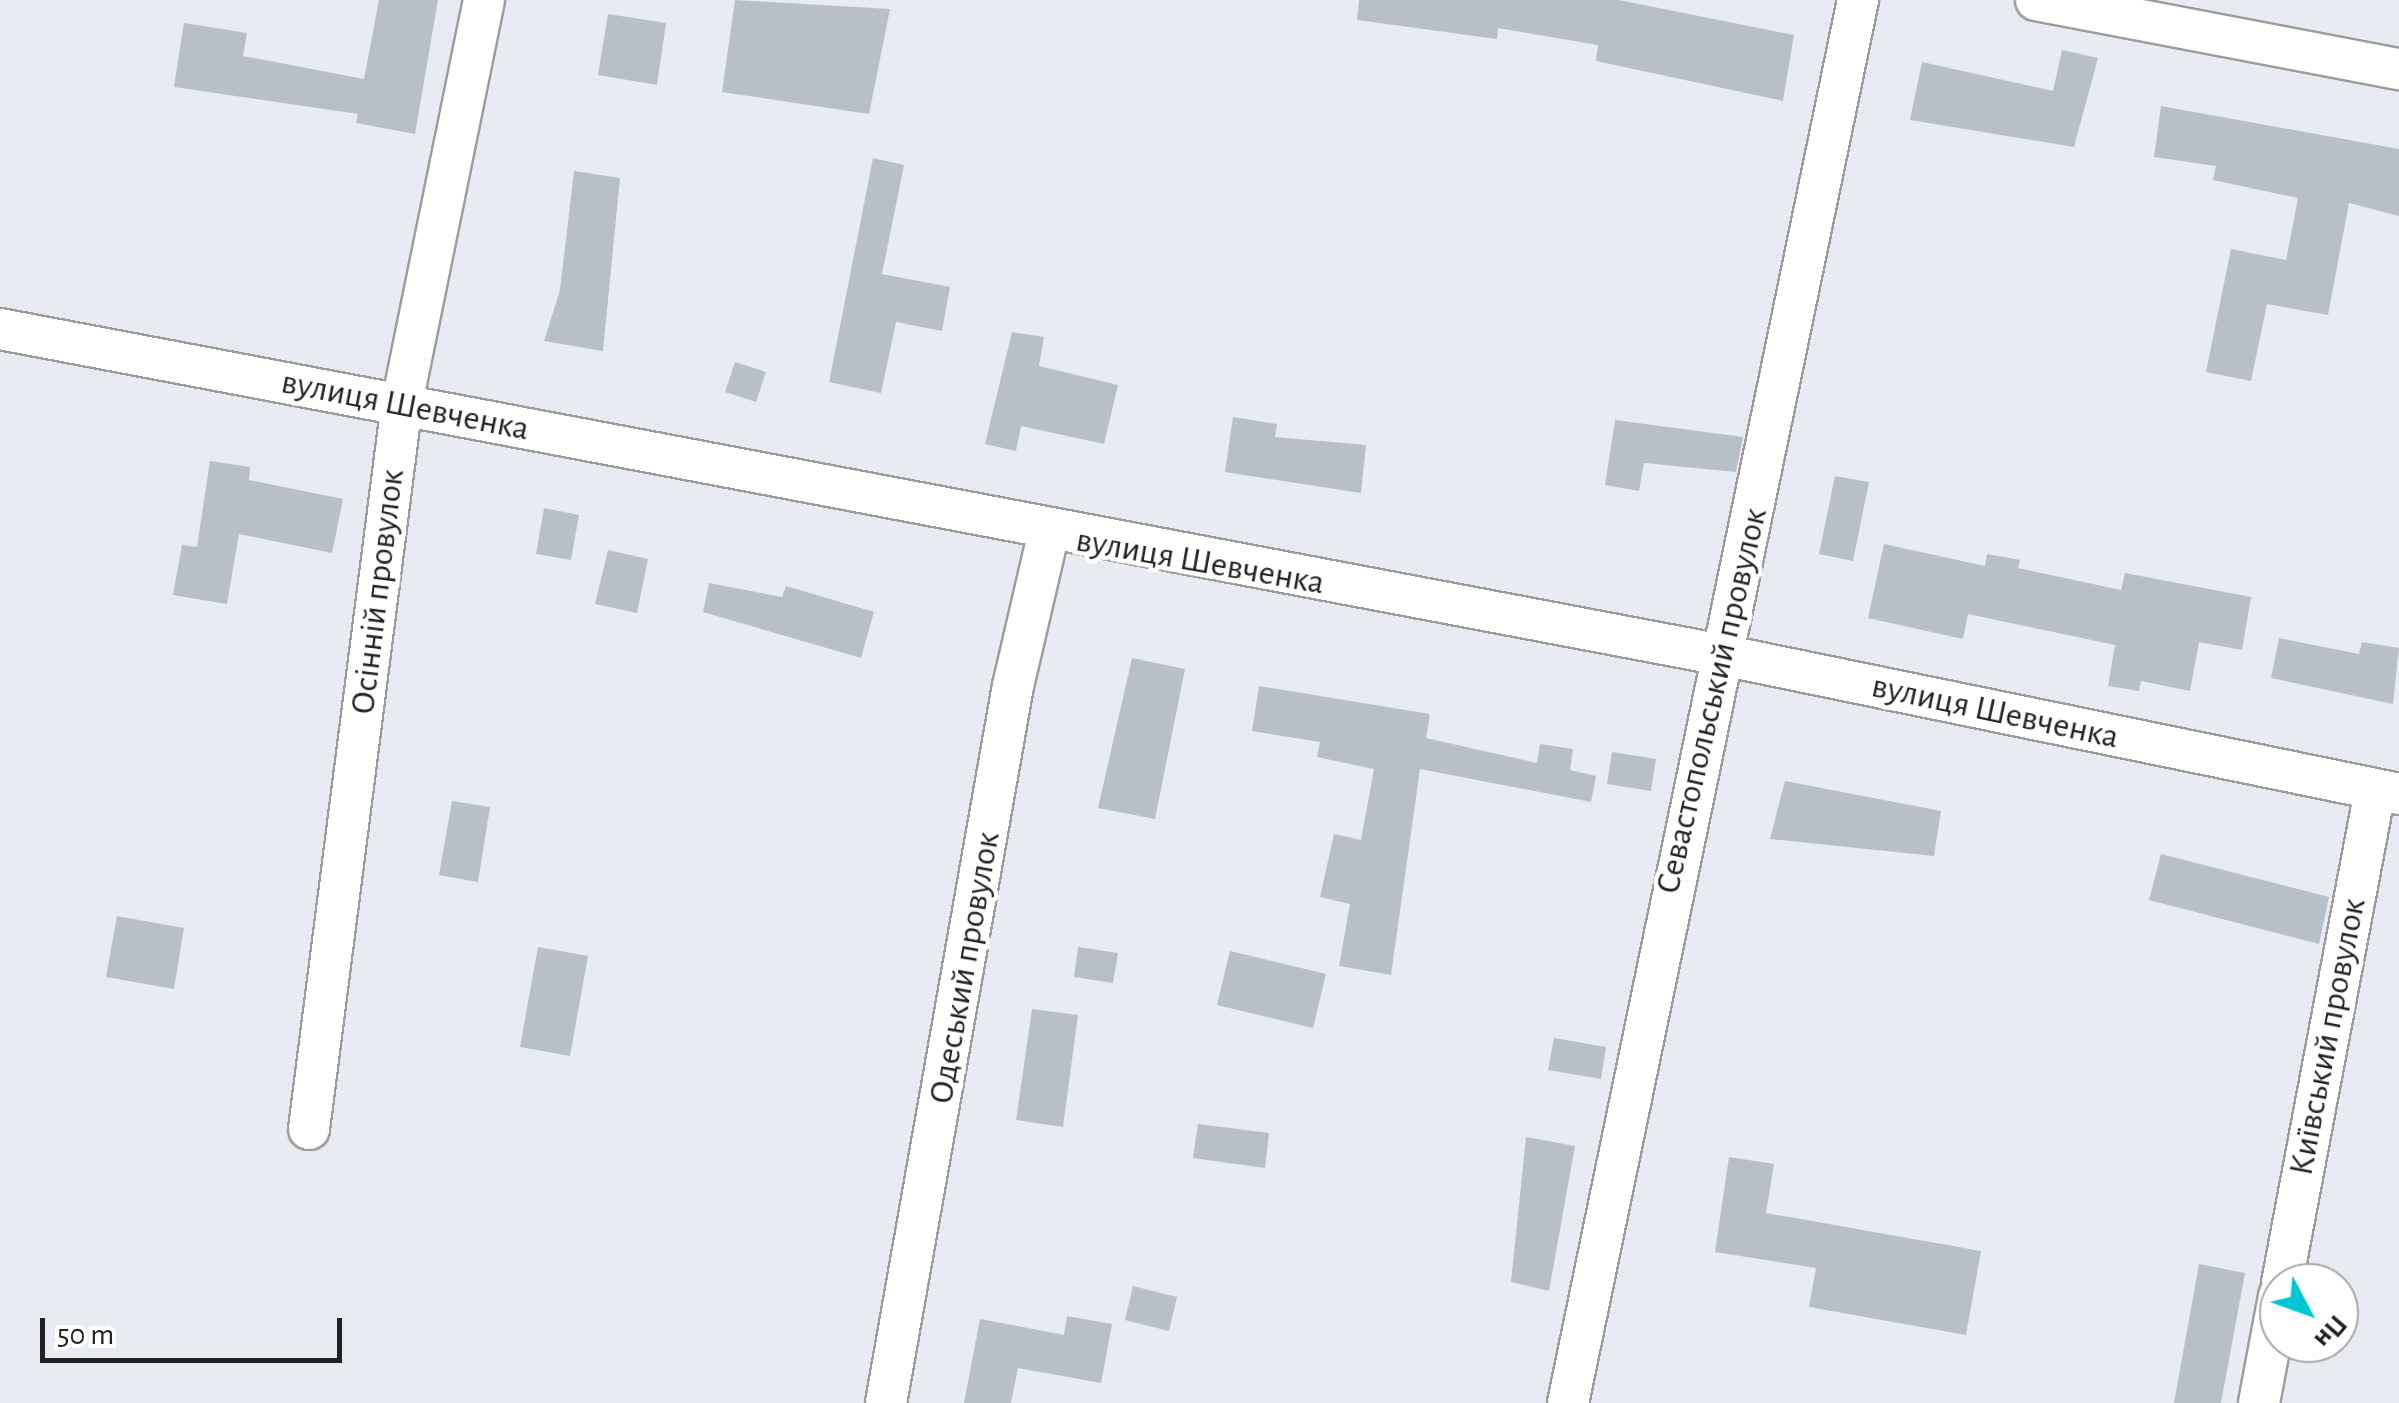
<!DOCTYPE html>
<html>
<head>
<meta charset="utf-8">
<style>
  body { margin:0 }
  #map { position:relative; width:2399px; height:1403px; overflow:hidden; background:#e9ebf2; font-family:"Alegreya Sans",sans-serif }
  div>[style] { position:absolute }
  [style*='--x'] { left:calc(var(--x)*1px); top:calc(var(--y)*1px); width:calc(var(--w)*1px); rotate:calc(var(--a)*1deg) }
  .building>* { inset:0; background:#b8c0c7 }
  .roads { filter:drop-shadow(2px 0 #9c9c9c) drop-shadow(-2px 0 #9c9c9c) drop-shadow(0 2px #9c9c9c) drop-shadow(0 -2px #9c9c9c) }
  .street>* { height:40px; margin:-20px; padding:0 20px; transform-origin:20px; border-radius:20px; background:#fff }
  span { translate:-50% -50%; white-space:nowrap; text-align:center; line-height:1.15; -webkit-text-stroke:9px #fff; paint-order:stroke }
  .street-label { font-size:35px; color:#222 }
  .north { position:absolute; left:2259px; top:1263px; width:100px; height:100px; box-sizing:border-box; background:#fff; border:2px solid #a7a7a7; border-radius:50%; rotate:131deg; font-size:28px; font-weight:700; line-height:40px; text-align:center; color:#222 }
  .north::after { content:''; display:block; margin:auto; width:35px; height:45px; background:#01c7d3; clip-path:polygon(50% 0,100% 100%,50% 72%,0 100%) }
  .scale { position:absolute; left:40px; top:1318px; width:302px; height:45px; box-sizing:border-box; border:5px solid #222; border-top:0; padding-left:12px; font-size:30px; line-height:35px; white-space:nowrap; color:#222; -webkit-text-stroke:8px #fff; paint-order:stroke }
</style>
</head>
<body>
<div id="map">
  <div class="building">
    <i style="clip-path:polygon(379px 0,438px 0,415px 134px,356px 123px,358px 114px,174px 87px,184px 23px,247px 33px,243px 56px,364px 79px)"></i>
    <i style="clip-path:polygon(735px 0,890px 9px,869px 114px,722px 92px)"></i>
    <i style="clip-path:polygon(1359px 0,1619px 0,1794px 35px,1783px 101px,1596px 61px,1598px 45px,1498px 28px,1497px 39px,1357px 20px)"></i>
    <i style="clip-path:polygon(608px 14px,666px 23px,657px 85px,598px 75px)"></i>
    <i style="clip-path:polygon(2062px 50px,2098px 58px,2074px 147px,1910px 120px,1922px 62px,2053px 91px)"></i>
    <i style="clip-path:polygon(2161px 106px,2399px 149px,2399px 216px,2349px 203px,2328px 315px,2267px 304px,2251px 381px,2206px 372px,2231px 249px,2286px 260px,2298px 198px,2213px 180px,2216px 166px,2154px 157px)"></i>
    <i style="clip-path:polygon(873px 158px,904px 165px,882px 274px,950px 287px,942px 331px,896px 322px,881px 393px,829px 382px)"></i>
    <i style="clip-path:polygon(574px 171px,620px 178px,603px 351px,544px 341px,560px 290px)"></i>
    <i style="clip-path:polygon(1012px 332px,1044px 337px,1039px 366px,1118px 385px,1104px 444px,1021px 426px,1016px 451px,985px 444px)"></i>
    <i style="clip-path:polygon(735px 362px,766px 372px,756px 402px,725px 392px)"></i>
    <i style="clip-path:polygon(1233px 417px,1277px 424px,1275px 437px,1366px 445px,1361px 493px,1225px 472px)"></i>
    <i style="clip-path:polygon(1615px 420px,1743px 437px,1736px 472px,1644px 463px,1639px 491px,1605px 485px)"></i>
    <i style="clip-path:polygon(210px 461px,250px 467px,249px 480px,343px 499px,332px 553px,239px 534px,227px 604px,173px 595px,182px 545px,197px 547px)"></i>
    <i style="clip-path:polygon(1835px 476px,1869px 482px,1853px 561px,1819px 554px)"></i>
    <i style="clip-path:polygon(544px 508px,579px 515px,571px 560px,536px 554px)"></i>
    <i style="clip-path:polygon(1884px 544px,1985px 566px,1987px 554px,2020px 560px,2018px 568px,2121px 590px,2125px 573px,2251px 597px,2242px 650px,2199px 642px,2190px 691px,2141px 681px,2139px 691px,2108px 686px,2115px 645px,1968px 614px,1963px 639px,1868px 618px)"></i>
    <i style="clip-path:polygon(608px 550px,648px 559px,637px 613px,595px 604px)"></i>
    <i style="clip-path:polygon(709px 583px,782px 597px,786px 586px,874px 612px,861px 658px,703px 612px)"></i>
    <i style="clip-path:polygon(2279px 638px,2359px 654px,2362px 642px,2399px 648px,2393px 704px,2271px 678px)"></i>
    <i style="clip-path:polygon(1132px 658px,1185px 669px,1155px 819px,1098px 808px)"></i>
    <i style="clip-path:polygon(1259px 686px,1430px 714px,1426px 738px,1537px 763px,1540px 744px,1573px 749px,1570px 770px,1596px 776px,1591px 802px,1420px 769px,1391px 975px,1339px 966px,1350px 904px,1320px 897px,1334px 834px,1361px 840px,1374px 769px,1317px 757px,1320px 742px,1252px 731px)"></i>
    <i style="clip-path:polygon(1612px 752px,1656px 759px,1651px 791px,1607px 784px)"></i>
    <i style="clip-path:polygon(1785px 781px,1941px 811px,1934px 856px,1770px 839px)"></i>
    <i style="clip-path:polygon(452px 801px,490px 807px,478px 882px,439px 875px)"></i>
    <i style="clip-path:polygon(2161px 854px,2329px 897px,2319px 944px,2149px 900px)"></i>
    <i style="clip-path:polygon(117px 916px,184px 928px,174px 989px,106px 977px)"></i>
    <i style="clip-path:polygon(538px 947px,588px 956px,570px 1056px,520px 1047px)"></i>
    <i style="clip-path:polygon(1078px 947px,1118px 953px,1113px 983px,1074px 977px)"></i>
    <i style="clip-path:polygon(1230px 951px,1326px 974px,1313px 1028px,1217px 1005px)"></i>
    <i style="clip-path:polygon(1032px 1009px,1078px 1015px,1063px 1127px,1016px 1120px)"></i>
    <i style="clip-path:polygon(1554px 1038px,1606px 1047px,1601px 1079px,1548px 1070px)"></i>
    <i style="clip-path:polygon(1198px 1124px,1269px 1133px,1265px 1168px,1193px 1158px)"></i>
    <i style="clip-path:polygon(1526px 1137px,1575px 1146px,1549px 1291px,1511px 1282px)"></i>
    <i style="clip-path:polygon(1729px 1157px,1774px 1164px,1766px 1213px,1981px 1251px,1966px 1335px,1809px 1307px,1816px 1268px,1715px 1252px)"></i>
    <i style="clip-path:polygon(2199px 1264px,2245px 1273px,2221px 1403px,2174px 1403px)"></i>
    <i style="clip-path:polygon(1133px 1286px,1177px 1297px,1169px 1331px,1125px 1320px)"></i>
    <i style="clip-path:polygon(1067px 1316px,1112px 1324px,1101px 1383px,1018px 1368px,1011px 1403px,964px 1403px,980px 1319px,1064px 1335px)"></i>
  </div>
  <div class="roads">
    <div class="street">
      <i style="--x:2036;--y:0;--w:369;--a:10.8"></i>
      <i style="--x:0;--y:329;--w:1758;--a:10.72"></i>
      <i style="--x:1727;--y:656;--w:686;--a:11.6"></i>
      <i style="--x:309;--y:1129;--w:732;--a:-82.7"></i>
      <i style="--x:402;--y:403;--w:411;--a:-78.5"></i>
      <i style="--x:2282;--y:1283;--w:501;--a:-79.3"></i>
      <i style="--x:886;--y:1403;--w:728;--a:-79.96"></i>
      <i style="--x:1013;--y:686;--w:155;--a:-76.9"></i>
      <i style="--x:1568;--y:1403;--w:1433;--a:-78.32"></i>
      <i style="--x:2259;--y:1403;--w:109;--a:-79.4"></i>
    </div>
  </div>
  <div class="street-label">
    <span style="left:405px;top:406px;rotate:11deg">вулиця Шевченка</span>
    <span style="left:1200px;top:562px;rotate:10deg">вулиця Шевченка</span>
    <span style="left:378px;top:592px;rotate:-83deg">Осінній провулок</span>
    <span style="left:1712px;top:701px;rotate:-77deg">Севастопольський провулок</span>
    <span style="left:1995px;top:712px;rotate:12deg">вулиця Шевченка</span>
    <span style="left:965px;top:968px;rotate:-80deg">Одеський провулок</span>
    <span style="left:2328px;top:1037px;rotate:-79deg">Київський провулок</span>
  </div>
  <div class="north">Пн</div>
  <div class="scale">50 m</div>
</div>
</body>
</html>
